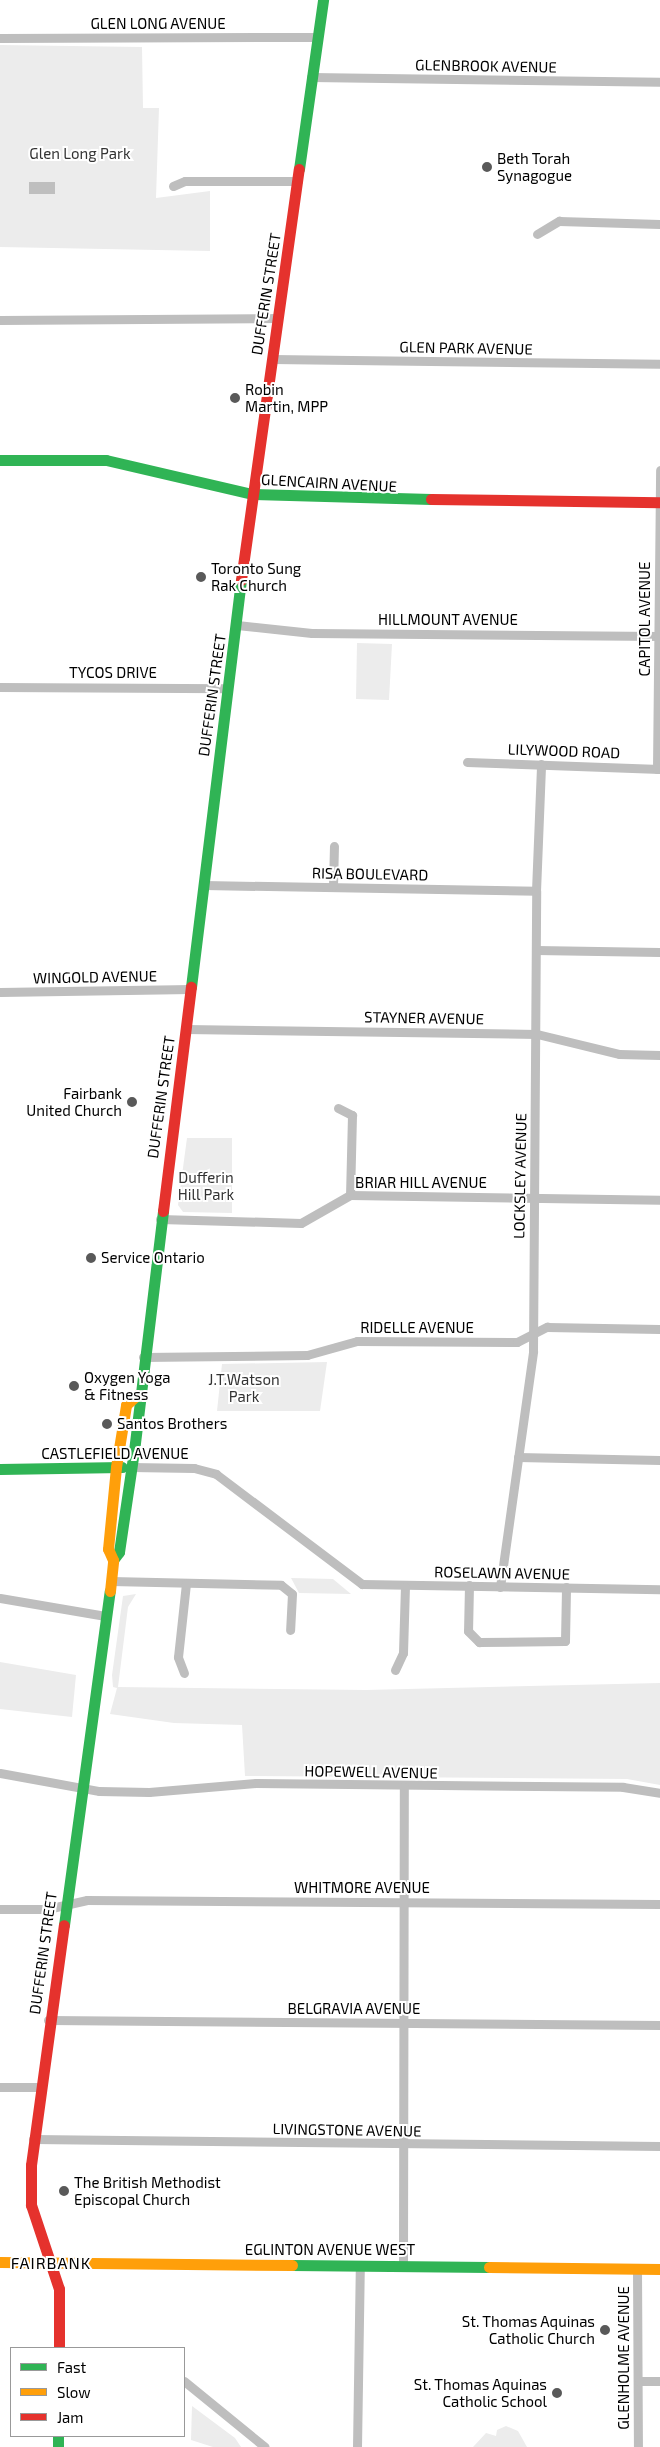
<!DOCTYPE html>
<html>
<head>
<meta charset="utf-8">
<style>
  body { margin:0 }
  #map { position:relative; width:660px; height:2447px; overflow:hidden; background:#fff; font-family:"Exo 2",sans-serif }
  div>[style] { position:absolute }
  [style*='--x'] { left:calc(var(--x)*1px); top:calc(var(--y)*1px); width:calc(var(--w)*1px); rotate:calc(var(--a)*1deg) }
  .green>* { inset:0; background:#ececec }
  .water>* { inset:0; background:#bfbfbf }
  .street>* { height:9px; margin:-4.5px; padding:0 4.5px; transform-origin:4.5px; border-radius:4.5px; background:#bebebe }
  .fast>* { height:11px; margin:-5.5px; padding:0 5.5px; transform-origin:5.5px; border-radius:5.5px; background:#30b455 }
  .slow>* { height:11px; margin:-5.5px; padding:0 5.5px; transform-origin:5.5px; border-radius:5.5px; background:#ff9f0a }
  .jam>* { height:11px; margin:-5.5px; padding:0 5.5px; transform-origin:5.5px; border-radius:5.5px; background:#e5322d }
  .dots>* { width:14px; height:14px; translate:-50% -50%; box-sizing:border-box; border:2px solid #fff; border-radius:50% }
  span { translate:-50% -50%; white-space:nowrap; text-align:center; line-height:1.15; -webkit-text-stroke:4px #fff; paint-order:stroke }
  .street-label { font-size:15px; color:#000 }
  .park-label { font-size:15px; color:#333 }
  .poi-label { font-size:15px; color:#000 }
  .left { translate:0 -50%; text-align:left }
  .right { translate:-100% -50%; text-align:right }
  .neighbourhood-label { font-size:16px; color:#000; letter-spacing:1px }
  .legend { position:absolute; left:10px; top:2347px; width:175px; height:90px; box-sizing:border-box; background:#fff; border:1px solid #999; margin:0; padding:6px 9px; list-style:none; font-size:15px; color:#000 }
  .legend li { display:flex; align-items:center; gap:10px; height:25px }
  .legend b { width:25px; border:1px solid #999 }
</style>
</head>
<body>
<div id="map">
  <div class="green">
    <i style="clip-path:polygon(0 45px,142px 47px,143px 108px,159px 108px,156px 198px,210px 191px,210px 251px,0 247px)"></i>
    <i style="clip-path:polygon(357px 643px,392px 644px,389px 700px,356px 699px)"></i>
    <i style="clip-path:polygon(187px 1138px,232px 1138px,232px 1213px,183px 1212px,178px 1205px)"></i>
    <i style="clip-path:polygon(327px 1362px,320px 1411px,217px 1411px,222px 1364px)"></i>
    <i style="clip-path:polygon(291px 1578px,333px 1579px,351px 1594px,299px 1593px)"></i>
    <i style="clip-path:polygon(136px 1594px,128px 1607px,118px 1687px,366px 1690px,660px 1683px,660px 1785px,627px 1779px,245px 1776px,242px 1725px,174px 1723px,110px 1714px,117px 1688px,113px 1687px,112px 1675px,123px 1596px)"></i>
    <i style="clip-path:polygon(0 1662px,76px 1675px,72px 1717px,0 1709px)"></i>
    <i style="clip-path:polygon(192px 2406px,235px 2438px,241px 2447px,213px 2447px,191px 2440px)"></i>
    <i style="clip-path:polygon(506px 2426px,518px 2431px,527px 2447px,473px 2447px,486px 2433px,496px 2436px,497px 2430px)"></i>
  </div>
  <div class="water">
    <i style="clip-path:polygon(29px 182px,55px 182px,55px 194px,29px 194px)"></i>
  </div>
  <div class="street">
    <i style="--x:0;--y:38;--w:317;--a:-0.2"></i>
    <i style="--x:311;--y:77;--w:349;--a:0.8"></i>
    <i style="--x:173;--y:186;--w:13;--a:-23"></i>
    <i style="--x:185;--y:181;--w:113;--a:0"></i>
    <i style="--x:537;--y:234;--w:26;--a:-31"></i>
    <i style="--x:559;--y:221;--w:101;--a:1.7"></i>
    <i style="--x:0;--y:320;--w:278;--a:-0.4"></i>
    <i style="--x:272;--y:359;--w:388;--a:0.7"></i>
    <i style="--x:237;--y:625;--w:75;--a:6.1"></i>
    <i style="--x:312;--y:633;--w:348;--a:0.5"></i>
    <i style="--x:0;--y:687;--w:227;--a:0.3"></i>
    <i style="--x:467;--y:762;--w:193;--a:2.1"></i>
    <i style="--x:657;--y:769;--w:299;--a:-89.4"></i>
    <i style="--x:204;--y:885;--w:332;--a:1"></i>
    <i style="--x:333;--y:886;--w:40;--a:-88.6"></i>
    <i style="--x:536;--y:950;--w:124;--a:0.9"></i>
    <i style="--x:0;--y:992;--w:191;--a:-0.9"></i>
    <i style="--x:185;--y:1029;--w:352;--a:0.8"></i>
    <i style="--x:537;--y:1034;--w:84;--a:13.7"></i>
    <i style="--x:619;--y:1054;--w:41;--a:1.4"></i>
    <i style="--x:338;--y:1108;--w:16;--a:27"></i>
    <i style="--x:352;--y:1115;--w:80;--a:91.4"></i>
    <i style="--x:160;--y:1219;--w:141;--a:1.6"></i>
    <i style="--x:301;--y:1223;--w:56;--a:-29.7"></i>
    <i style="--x:350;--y:1195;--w:310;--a:0.9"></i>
    <i style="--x:143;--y:1357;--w:164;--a:-0.7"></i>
    <i style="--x:307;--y:1355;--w:52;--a:-15.6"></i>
    <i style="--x:357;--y:1341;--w:160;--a:0.4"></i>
    <i style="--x:517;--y:1342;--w:34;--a:-27"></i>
    <i style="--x:547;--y:1327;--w:113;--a:1"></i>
    <i style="--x:518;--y:1457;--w:142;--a:1.2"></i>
    <i style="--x:131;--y:1467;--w:63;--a:0.9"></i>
    <i style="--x:194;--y:1468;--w:23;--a:15"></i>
    <i style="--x:216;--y:1474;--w:183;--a:37"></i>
    <i style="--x:362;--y:1584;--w:298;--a:1"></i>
    <i style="--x:111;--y:1581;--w:170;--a:1.3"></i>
    <i style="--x:281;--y:1585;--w:14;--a:39"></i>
    <i style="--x:292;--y:1594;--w:36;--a:93"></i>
    <i style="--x:469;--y:1585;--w:46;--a:91.2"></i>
    <i style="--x:468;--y:1631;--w:16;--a:45"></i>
    <i style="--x:479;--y:1642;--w:86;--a:-0.7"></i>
    <i style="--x:565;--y:1641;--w:54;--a:-88.9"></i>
    <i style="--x:500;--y:1587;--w:238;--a:-82"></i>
    <i style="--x:533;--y:1351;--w:460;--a:-89.6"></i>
    <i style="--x:536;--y:891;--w:127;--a:-87.7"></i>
    <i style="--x:0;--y:1598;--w:107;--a:9.7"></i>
    <i style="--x:395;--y:1670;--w:19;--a:-65"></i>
    <i style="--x:403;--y:1653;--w:66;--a:-88.3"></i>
    <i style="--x:184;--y:1673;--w:17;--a:-111"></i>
    <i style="--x:178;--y:1657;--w:74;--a:-83.8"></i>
    <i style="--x:0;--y:1773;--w:101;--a:10.3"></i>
    <i style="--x:99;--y:1791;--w:50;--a:1.1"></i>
    <i style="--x:149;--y:1792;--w:107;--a:-4.8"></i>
    <i style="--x:256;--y:1783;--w:367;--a:0.6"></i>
    <i style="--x:623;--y:1787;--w:37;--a:9"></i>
    <i style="--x:0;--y:1909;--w:47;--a:0"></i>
    <i style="--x:47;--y:1909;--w:41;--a:-12.7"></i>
    <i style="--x:87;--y:1900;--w:573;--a:0.4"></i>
    <i style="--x:48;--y:2020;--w:612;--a:0.47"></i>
    <i style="--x:0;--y:2087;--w:40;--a:0"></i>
    <i style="--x:33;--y:2139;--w:627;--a:0.64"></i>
    <i style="--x:403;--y:2265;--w:478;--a:-89.9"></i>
    <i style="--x:637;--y:2268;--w:179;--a:89.7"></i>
    <i style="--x:184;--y:2381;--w:104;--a:39.2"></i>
    <i style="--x:639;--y:2381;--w:21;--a:0"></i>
    <i style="--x:357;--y:2447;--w:182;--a:-89.1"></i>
  </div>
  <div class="fast">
    <i style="--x:299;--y:169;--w:171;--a:-81.9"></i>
    <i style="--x:0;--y:460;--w:106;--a:0"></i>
    <i style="--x:106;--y:460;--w:150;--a:13.1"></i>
    <i style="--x:252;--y:494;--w:179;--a:1.6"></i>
    <i style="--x:191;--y:987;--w:410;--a:-83"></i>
    <i style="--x:0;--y:1469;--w:122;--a:-0.9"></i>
    <i style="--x:113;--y:1560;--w:10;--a:-53"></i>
    <i style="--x:119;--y:1552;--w:102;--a:-81.6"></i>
    <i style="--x:134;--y:1451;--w:242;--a:-83.1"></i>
    <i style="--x:64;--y:1925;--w:337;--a:-82.2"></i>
    <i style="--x:292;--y:2265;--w:197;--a:0.6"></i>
    <i style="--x:58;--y:2436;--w:11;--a:90"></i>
  </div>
  <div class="slow">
    <i style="--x:110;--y:1591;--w:31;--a:-84"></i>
    <i style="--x:113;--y:1560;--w:12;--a:-114"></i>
    <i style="--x:108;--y:1549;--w:82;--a:-84.4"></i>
    <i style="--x:116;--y:1467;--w:63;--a:-80.8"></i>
    <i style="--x:126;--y:1405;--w:15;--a:-42"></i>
    <i style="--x:0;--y:2262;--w:292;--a:0.6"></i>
    <i style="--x:489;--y:2267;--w:171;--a:0.7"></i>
  </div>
  <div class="jam">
    <i style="--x:431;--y:499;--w:229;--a:0.8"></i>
    <i style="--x:241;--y:580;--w:415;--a:-82"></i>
    <i style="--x:163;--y:1211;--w:226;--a:-82.9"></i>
    <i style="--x:59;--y:2348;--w:59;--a:-90"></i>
    <i style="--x:59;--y:2289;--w:89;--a:-108.4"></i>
    <i style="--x:31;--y:2205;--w:40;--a:-90"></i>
    <i style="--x:31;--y:2165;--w:242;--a:-82.2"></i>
  </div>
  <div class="dots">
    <i style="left:487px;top:167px;background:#595959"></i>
    <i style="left:235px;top:398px;background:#595959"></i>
    <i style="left:201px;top:577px;background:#595959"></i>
    <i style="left:132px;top:1102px;background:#595959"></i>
    <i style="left:91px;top:1258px;background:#595959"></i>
    <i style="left:74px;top:1386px;background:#595959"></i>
    <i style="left:107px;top:1424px;background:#595959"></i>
    <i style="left:64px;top:2191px;background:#595959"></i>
    <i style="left:605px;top:2330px;background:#595959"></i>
    <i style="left:557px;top:2393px;background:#595959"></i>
  </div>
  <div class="street-label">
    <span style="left:158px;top:24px">GLEN LONG AVENUE</span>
    <span style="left:486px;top:66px;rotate:1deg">GLENBROOK AVENUE</span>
    <span style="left:266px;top:294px;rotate:-81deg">DUFFERIN STREET</span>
    <span style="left:466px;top:348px;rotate:1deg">GLEN PARK AVENUE</span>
    <span style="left:329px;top:483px;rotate:3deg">GLENCAIRN AVENUE</span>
    <span style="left:645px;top:619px;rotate:-90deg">CAPITOL AVENUE</span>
    <span style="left:448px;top:620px">HILLMOUNT AVENUE</span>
    <span style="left:113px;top:673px">TYCOS DRIVE</span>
    <span style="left:212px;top:695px;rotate:-82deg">DUFFERIN STREET</span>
    <span style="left:564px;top:751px;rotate:2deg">LILYWOOD ROAD</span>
    <span style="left:370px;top:874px;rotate:1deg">RISA BOULEVARD</span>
    <span style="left:95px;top:977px;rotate:-1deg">WINGOLD AVENUE</span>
    <span style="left:424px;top:1018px;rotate:1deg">STAYNER AVENUE</span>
    <span style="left:161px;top:1097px;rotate:-82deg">DUFFERIN STREET</span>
    <span style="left:520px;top:1176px;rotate:-89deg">LOCKSLEY AVENUE</span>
    <span style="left:421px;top:1183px">BRIAR HILL AVENUE</span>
    <span style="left:417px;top:1328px">RIDELLE AVENUE</span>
    <span style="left:115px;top:1454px">CASTLEFIELD AVENUE</span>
    <span style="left:502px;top:1573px;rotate:1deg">ROSELAWN AVENUE</span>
    <span style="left:371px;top:1772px;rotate:1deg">HOPEWELL AVENUE</span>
    <span style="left:362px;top:1888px">WHITMORE AVENUE</span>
    <span style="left:43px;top:1953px;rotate:-82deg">DUFFERIN STREET</span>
    <span style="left:354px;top:2009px">BELGRAVIA AVENUE</span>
    <span style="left:347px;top:2130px;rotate:1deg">LIVINGSTONE AVENUE</span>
    <span style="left:330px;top:2250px">EGLINTON AVENUE WEST</span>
    <span style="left:624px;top:2358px;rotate:-90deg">GLENHOLME AVENUE</span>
  </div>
  <div class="park-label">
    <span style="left:80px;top:154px">Glen Long Park</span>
    <span style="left:206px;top:1186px">Dufferin<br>Hill Park</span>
    <span style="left:244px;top:1388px">J.T.Watson<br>Park</span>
  </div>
  <div class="poi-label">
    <span class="left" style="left:497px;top:167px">Beth Torah<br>Synagogue</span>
    <span class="left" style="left:245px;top:398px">Robin<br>Martin, MPP</span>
    <span class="left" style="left:211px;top:577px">Toronto Sung<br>Rak Church</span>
    <span class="right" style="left:122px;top:1102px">Fairbank<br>United Church</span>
    <span class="left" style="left:101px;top:1258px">Service Ontario</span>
    <span class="left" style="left:84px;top:1386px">Oxygen Yoga<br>&amp; Fitness</span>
    <span class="left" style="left:117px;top:1424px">Santos Brothers</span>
    <span class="left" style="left:74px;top:2191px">The British Methodist<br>Episcopal Church</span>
    <span class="right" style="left:595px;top:2330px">St. Thomas Aquinas<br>Catholic Church</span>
    <span class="right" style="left:547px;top:2393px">St. Thomas Aquinas<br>Catholic School</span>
  </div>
  <div class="neighbourhood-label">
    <span style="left:51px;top:2263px">FAIRBANK</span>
  </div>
  <ul class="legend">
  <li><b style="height:6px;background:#30b455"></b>Fast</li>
  <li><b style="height:6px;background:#ff9f0a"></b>Slow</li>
  <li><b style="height:6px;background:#e5322d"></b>Jam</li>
  </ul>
</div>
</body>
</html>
